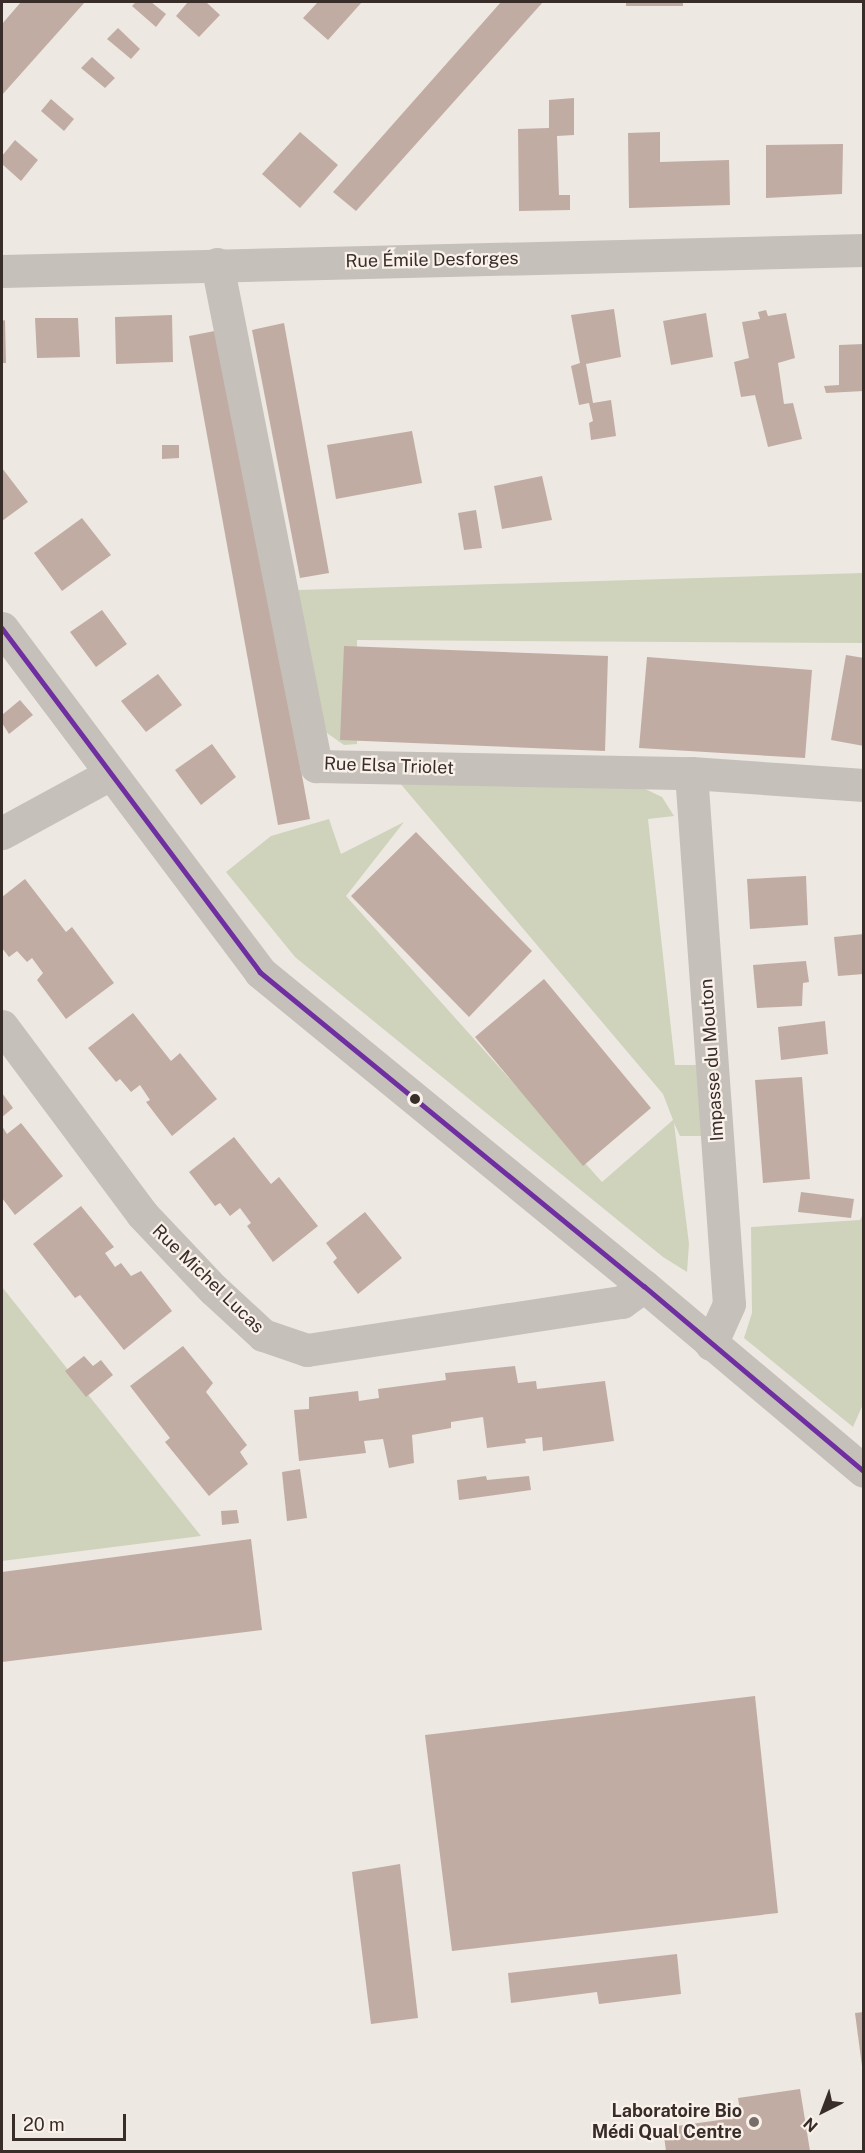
<!DOCTYPE html>
<html>
<head>
<meta charset="utf-8">
<style>
  body { margin:0 }
  #map { position:relative; width:865px; height:2153px; overflow:hidden; background:#ede8e2; font-family:"Public Sans",sans-serif }
  div>[style] { position:absolute }
  [style*='--x'] { left:calc(var(--x)*1px); top:calc(var(--y)*1px); width:calc(var(--w)*1px); rotate:calc(var(--a)*1deg) }
  .green>* { inset:0; background:#cfd3bc }
  .building>* { inset:0; background:#c1aca4 }
  .minor>* { height:33px; margin:-16.5px; padding:0 16.5px; transform-origin:16.5px; border-radius:16.5px; background:#c6c0bb }
  .tertiary>* { height:33px; margin:-16.5px; padding:0 16.5px; transform-origin:16.5px; border-radius:16.5px; background:#c6c0bb }
  .bus-1>* { height:4.5px; margin:-2.25px; padding:0 2.25px; transform-origin:2.25px; border-radius:2.25px; background:#6f2fa0 }
  .dots>* { width:16px; height:16px; translate:-50% -50%; box-sizing:border-box; border:3px solid #faf2ea; border-radius:50% }
  span { translate:-50% -50%; white-space:nowrap; text-align:center; line-height:1.15; -webkit-text-stroke:4.5px #faf2ea; paint-order:stroke }
  .street-label { font-size:18px; color:#382d29 }
  .poi-label { font-size:18px; color:#382d29; font-weight:700 }
  .right { translate:-100% -50%; text-align:right }
  .frame { position:absolute; inset:0; border:3px solid #382d29; pointer-events:none }
  .north { position:absolute; left:793px; top:2081px; width:60px; height:60px; -webkit-text-stroke:4px #faf2ea; paint-order:stroke; rotate:222deg; font-size:16px; font-weight:700; line-height:24px; text-align:center; color:#382d29 }
  .north::after { content:''; display:block; margin:auto; width:21px; height:27px; background:#382d29; clip-path:polygon(50% 0,100% 100%,50% 72%,0 100%) }
  .scale { position:absolute; left:12px; top:2114px; width:114px; height:27px; box-sizing:border-box; border:3px solid #382d29; border-top:0; padding-left:8px; font-size:18px; line-height:21px; white-space:nowrap; color:#382d29; -webkit-text-stroke:4px #faf2ea; paint-order:stroke }
</style>
</head>
<body>
<div id="map">
  <div class="green">
    <i style="clip-path:polygon(863px 573px,863px 643px,357px 640px,357px 744px,344px 745px,324px 731px,298px 590px)"></i>
    <i style="clip-path:polygon(399px 782px,641px 787px,662px 797px,674px 816px,648px 819px,675px 1065px,701px 1065px,709px 1136px,680px 1136px,674px 1123px,689px 1244px,687px 1272px,663px 1257px,295px 957px,226px 872px,271px 836px,329px 819px,341px 854px,404px 822px,346px 896px,602px 1182px,673px 1120px,663px 1094px)"></i>
    <i style="clip-path:polygon(863px 1214px,864px 1402px,853px 1427px,744px 1338px,752px 1313px,751px 1227px,860px 1220px)"></i>
    <i style="clip-path:polygon(2px 1287px,201px 1536px,2px 1561px)"></i>
  </div>
  <div class="building">
    <i style="clip-path:polygon(21px 2px,85px 2px,2px 95px,2px 24px)"></i>
    <i style="clip-path:polygon(136px 2px,151px 2px,166px 14px,156px 27px,132px 6px)"></i>
    <i style="clip-path:polygon(188px 2px,206px 2px,220px 15px,199px 37px,176px 16px)"></i>
    <i style="clip-path:polygon(318px 2px,362px 2px,328px 40px,303px 18px)"></i>
    <i style="clip-path:polygon(501px 2px,543px 2px,356px 211px,333px 192px)"></i>
    <i style="clip-path:polygon(626px 2px,683px 2px,683px 6px,626px 6px)"></i>
    <i style="clip-path:polygon(118px 28px,140px 49px,131px 59px,107px 39px)"></i>
    <i style="clip-path:polygon(92px 57px,115px 78px,105px 88px,81px 68px)"></i>
    <i style="clip-path:polygon(574px 98px,574px 135px,557px 136px,559px 195px,570px 195px,570px 210px,519px 211px,518px 129px,549px 128px,549px 100px)"></i>
    <i style="clip-path:polygon(51px 99px,74px 119px,64px 131px,41px 111px)"></i>
    <i style="clip-path:polygon(300px 132px,338px 165px,300px 208px,262px 174px)"></i>
    <i style="clip-path:polygon(660px 132px,660px 162px,729px 160px,730px 205px,629px 208px,628px 133px)"></i>
    <i style="clip-path:polygon(15px 140px,38px 160px,21px 181px,2px 164px,2px 156px)"></i>
    <i style="clip-path:polygon(843px 144px,842px 194px,766px 198px,766px 145px)"></i>
    <i style="clip-path:polygon(614px 309px,621px 357px,586px 364px,593px 403px,611px 400px,616px 436px,591px 440px,589px 423px,593px 421px,589px 403px,579px 405px,571px 366px,580px 363px,571px 315px)"></i>
    <i style="clip-path:polygon(766px 310px,768px 316px,786px 313px,795px 358px,778px 363px,784px 404px,793px 403px,802px 439px,768px 447px,755px 395px,741px 397px,734px 362px,749px 358px,742px 322px,760px 319px,758px 312px)"></i>
    <i style="clip-path:polygon(706px 313px,713px 357px,671px 365px,663px 321px)"></i>
    <i style="clip-path:polygon(172px 315px,173px 362px,116px 364px,115px 317px)"></i>
    <i style="clip-path:polygon(35px 318px,78px 318px,80px 357px,37px 358px)"></i>
    <i style="clip-path:polygon(5px 320px,6px 363px,2px 363px,2px 321px)"></i>
    <i style="clip-path:polygon(284px 323px,329px 573px,300px 578px,252px 330px)"></i>
    <i style="clip-path:polygon(220px 330px,310px 819px,278px 825px,189px 336px)"></i>
    <i style="clip-path:polygon(864px 344px,864px 391px,826px 393px,824px 386px,839px 385px,839px 345px)"></i>
    <i style="clip-path:polygon(412px 431px,422px 483px,336px 499px,327px 445px)"></i>
    <i style="clip-path:polygon(162px 445px,179px 445px,179px 458px,162px 459px)"></i>
    <i style="clip-path:polygon(2px 468px,28px 502px,2px 521px)"></i>
    <i style="clip-path:polygon(542px 476px,552px 520px,502px 529px,494px 486px)"></i>
    <i style="clip-path:polygon(476px 510px,482px 548px,464px 550px,458px 513px)"></i>
    <i style="clip-path:polygon(82px 518px,111px 555px,62px 591px,34px 553px)"></i>
    <i style="clip-path:polygon(102px 610px,127px 644px,96px 667px,70px 632px)"></i>
    <i style="clip-path:polygon(344px 646px,608px 656px,605px 751px,340px 740px)"></i>
    <i style="clip-path:polygon(846px 655px,864px 658px,864px 746px,831px 740px)"></i>
    <i style="clip-path:polygon(647px 657px,812px 670px,805px 758px,639px 748px)"></i>
    <i style="clip-path:polygon(158px 674px,182px 705px,146px 732px,121px 701px)"></i>
    <i style="clip-path:polygon(20px 700px,33px 715px,9px 734px,2px 723px,2px 715px)"></i>
    <i style="clip-path:polygon(212px 744px,236px 777px,201px 805px,175px 770px)"></i>
    <i style="clip-path:polygon(416px 832px,532px 951px,469px 1017px,351px 896px)"></i>
    <i style="clip-path:polygon(806px 876px,808px 925px,750px 929px,747px 879px)"></i>
    <i style="clip-path:polygon(25px 879px,66px 932px,72px 927px,114px 983px,66px 1019px,37px 980px,43px 973px,32px 958px,27px 962px,17px 951px,9px 957px,2px 948px,2px 897px)"></i>
    <i style="clip-path:polygon(864px 934px,864px 974px,838px 976px,834px 937px)"></i>
    <i style="clip-path:polygon(806px 961px,809px 982px,803px 983px,802px 1006px,757px 1008px,753px 965px)"></i>
    <i style="clip-path:polygon(544px 979px,651px 1108px,583px 1166px,475px 1037px)"></i>
    <i style="clip-path:polygon(133px 1013px,171px 1061px,180px 1053px,217px 1099px,172px 1136px,146px 1102px,150px 1100px,140px 1085px,131px 1092px,120px 1079px,116px 1082px,88px 1048px)"></i>
    <i style="clip-path:polygon(825px 1021px,828px 1054px,781px 1060px,778px 1027px)"></i>
    <i style="clip-path:polygon(802px 1077px,810px 1179px,763px 1183px,755px 1080px)"></i>
    <i style="clip-path:polygon(2px 1093px,13px 1108px,2px 1117px)"></i>
    <i style="clip-path:polygon(21px 1123px,63px 1176px,15px 1215px,2px 1198px,2px 1126px,7px 1134px)"></i>
    <i style="clip-path:polygon(234px 1137px,271px 1184px,279px 1177px,318px 1226px,273px 1262px,247px 1226px,251px 1223px,240px 1208px,230px 1216px,220px 1203px,215px 1206px,189px 1172px)"></i>
    <i style="clip-path:polygon(801px 1192px,854px 1199px,851px 1218px,798px 1212px)"></i>
    <i style="clip-path:polygon(81px 1206px,114px 1247px,105px 1253px,115px 1267px,121px 1263px,131px 1276px,141px 1271px,172px 1311px,124px 1350px,80px 1295px,75px 1298px,33px 1244px)"></i>
    <i style="clip-path:polygon(365px 1212px,402px 1258px,358px 1294px,333px 1262px,337px 1258px,326px 1243px)"></i>
    <i style="clip-path:polygon(183px 1346px,213px 1383px,206px 1392px,247px 1445px,240px 1452px,248px 1464px,209px 1496px,165px 1442px,170px 1438px,130px 1386px)"></i>
    <i style="clip-path:polygon(84px 1356px,93px 1366px,101px 1360px,113px 1375px,86px 1397px,65px 1371px)"></i>
    <i style="clip-path:polygon(515px 1366px,518px 1383px,536px 1381px,537px 1389px,605px 1381px,614px 1441px,543px 1451px,542px 1437px,525px 1439px,526px 1443px,487px 1448px,483px 1417px,451px 1422px,451px 1428px,412px 1435px,414px 1463px,389px 1468px,383px 1439px,364px 1441px,366px 1453px,299px 1461px,294px 1410px,309px 1409px,309px 1397px,358px 1391px,359px 1401px,379px 1398px,378px 1389px,446px 1380px,445px 1373px)"></i>
    <i style="clip-path:polygon(300px 1469px,307px 1518px,287px 1521px,282px 1472px)"></i>
    <i style="clip-path:polygon(486px 1476px,487px 1480px,529px 1476px,531px 1490px,459px 1500px,457px 1480px)"></i>
    <i style="clip-path:polygon(237px 1510px,239px 1523px,222px 1525px,221px 1511px)"></i>
    <i style="clip-path:polygon(251px 1539px,262px 1630px,2px 1662px,2px 1572px)"></i>
    <i style="clip-path:polygon(755px 1696px,778px 1913px,452px 1951px,425px 1735px)"></i>
    <i style="clip-path:polygon(400px 1864px,418px 2018px,371px 2024px,352px 1872px)"></i>
    <i style="clip-path:polygon(677px 1954px,681px 1994px,599px 2004px,597px 1992px,511px 2003px,508px 1973px)"></i>
    <i style="clip-path:polygon(864px 2012px,864px 2066px,862px 2066px,855px 2013px)"></i>
    <i style="clip-path:polygon(800px 2089px,810px 2151px,666px 2151px,663px 2128px,741px 2117px,738px 2098px)"></i>
  </div>
  <div class="minor">
    <i style="--x:217;--y:264;--w:512;--a:78.84"></i>
    <i style="--x:316;--y:766;--w:375;--a:1.1"></i>
    <i style="--x:691;--y:773;--w:173;--a:4"></i>
    <i style="--x:2;--y:271;--w:862;--a:-1.4"></i>
    <i style="--x:691;--y:773;--w:532;--a:85.91"></i>
    <i style="--x:729;--y:1304;--w:44;--a:114.2"></i>
    <i style="--x:2;--y:833;--w:123;--a:-28.6"></i>
    <i style="--x:2;--y:1026;--w:234;--a:53.3"></i>
    <i style="--x:142;--y:1214;--w:103;--a:46.6"></i>
    <i style="--x:213;--y:1289;--w:68;--a:42.6"></i>
    <i style="--x:263;--y:1335;--w:46;--a:18.8"></i>
    <i style="--x:307;--y:1350;--w:319;--a:-8.7"></i>
    <i style="--x:622;--y:1302;--w:27;--a:-36"></i>
  </div>
  <div class="tertiary">
    <i style="--x:2;--y:628;--w:430;--a:53.1"></i>
    <i style="--x:260;--y:972;--w:496;--a:39.3"></i>
    <i style="--x:644;--y:1286;--w:287;--a:40.1"></i>
  </div>
  <div class="bus-1">
    <i style="--x:2;--y:628;--w:430;--a:53.1"></i>
    <i style="--x:260;--y:972;--w:496;--a:39.3"></i>
    <i style="--x:644;--y:1286;--w:287;--a:40.1"></i>
  </div>
  <div class="dots">
    <i style="left:415px;top:1099px;background:#382d29"></i>
    <i style="left:754px;top:2122px;background:#776e6a"></i>
  </div>
  <div class="street-label">
    <span style="left:432px;top:260px;rotate:-1deg">Rue Émile Desforges</span>
    <span style="left:389px;top:766px;rotate:2deg">Rue Elsa Triolet</span>
    <span style="left:712px;top:1060px;rotate:-94deg">Impasse du Mouton</span>
    <span style="left:208px;top:1279px;rotate:44deg">Rue Michel Lucas</span>
  </div>
  <div class="poi-label">
    <span class="right" style="left:742px;top:2122px">Laboratoire Bio<br>Médi Qual Centre</span>
  </div>
  <div class="frame"></div>
  <div class="north">N</div>
  <div class="scale">20 m</div>
</div>
</body>
</html>
